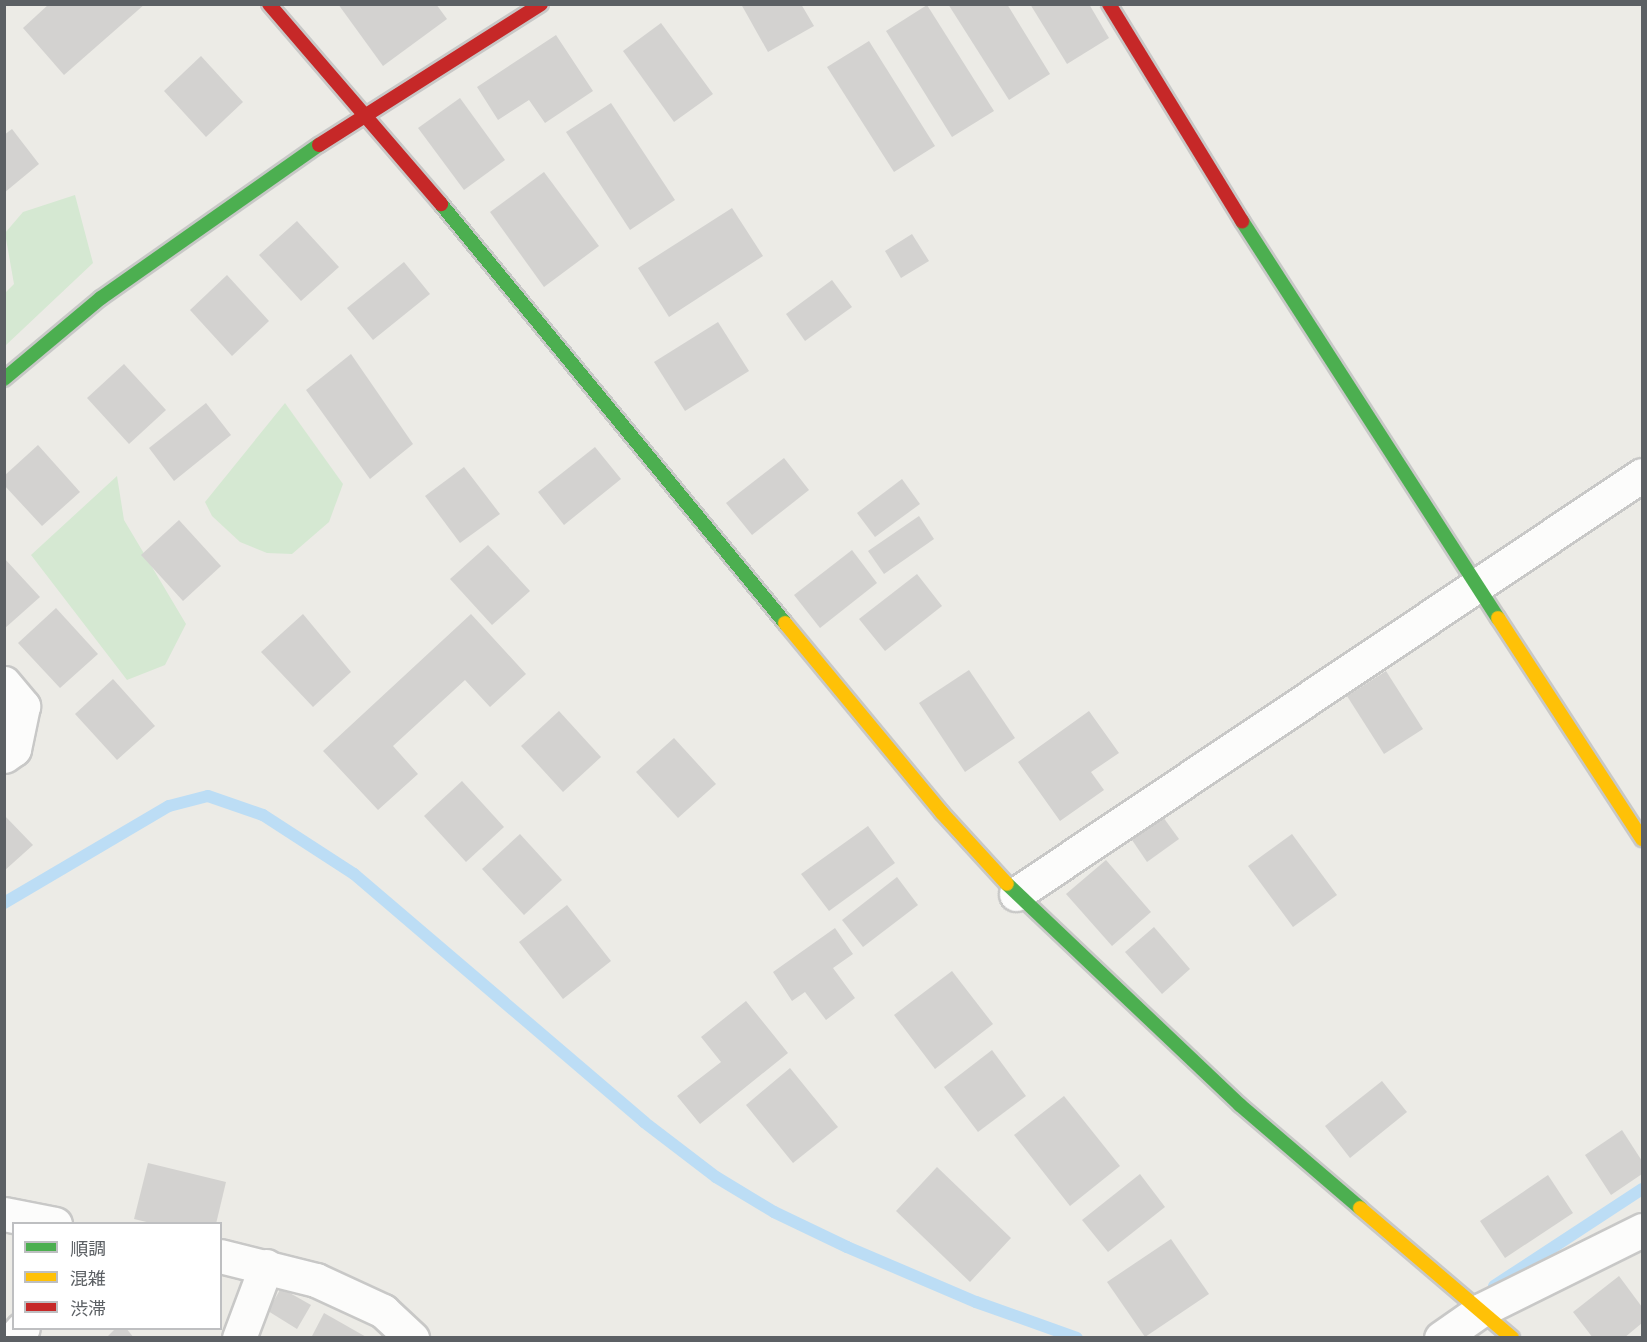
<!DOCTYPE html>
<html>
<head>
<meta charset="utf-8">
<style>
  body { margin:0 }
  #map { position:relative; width:1647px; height:1342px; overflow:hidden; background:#ecebe6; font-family:Cabin,"Noto Sans JP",sans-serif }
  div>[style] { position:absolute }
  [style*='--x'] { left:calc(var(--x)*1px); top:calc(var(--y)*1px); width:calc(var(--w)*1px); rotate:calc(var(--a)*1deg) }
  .green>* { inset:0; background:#d5e8d2 }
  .stream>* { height:12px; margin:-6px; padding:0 6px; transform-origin:6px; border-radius:6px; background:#bcddf5 }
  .building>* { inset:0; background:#d3d2d0 }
  .roads { filter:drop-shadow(2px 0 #c8c8c7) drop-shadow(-2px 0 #c8c8c7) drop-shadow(0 2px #c8c8c7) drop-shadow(0 -2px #c8c8c7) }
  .street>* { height:33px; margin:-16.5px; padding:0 16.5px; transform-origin:16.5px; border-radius:16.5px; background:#fcfcfb }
  .fast>* { height:14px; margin:-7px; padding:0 7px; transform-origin:7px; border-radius:7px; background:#4caf50 }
  .slow>* { height:14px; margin:-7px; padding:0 7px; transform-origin:7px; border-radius:7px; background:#ffc107 }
  .jam>* { height:14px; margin:-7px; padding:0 7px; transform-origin:7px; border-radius:7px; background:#c62828 }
  span { translate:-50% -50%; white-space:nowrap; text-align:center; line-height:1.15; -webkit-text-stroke:4.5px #fff; paint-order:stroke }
  .frame { position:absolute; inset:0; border:6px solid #5c6064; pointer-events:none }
  .legend { position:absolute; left:12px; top:1222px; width:210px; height:108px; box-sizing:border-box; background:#fff; border:2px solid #bebfc1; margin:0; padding:8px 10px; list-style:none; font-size:18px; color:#5c6064 }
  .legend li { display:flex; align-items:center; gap:12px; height:30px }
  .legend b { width:30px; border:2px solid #bebfc1 }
</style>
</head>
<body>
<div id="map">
  <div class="green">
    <i style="clip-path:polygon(75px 195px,93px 263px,5px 346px,5px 293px,14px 284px,5px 233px,23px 212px)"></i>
    <i style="clip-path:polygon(285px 403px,343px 484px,329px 522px,292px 554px,267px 553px,240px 542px,212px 516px,205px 502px)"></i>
    <i style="clip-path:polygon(117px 476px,124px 520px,186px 624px,165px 665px,127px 680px,31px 555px)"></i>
  </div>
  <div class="stream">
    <i style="--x:4;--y:903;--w:191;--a:-30.5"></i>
    <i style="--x:169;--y:806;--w:40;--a:-14.4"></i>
    <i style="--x:208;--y:796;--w:58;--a:19.1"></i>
    <i style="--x:263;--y:815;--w:108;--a:33"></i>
    <i style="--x:354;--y:874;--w:382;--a:40.5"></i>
    <i style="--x:644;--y:1122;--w:91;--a:37.4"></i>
    <i style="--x:716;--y:1177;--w:68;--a:31.1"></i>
    <i style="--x:774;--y:1212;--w:81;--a:25.6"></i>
    <i style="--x:847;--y:1247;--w:140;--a:23.1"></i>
    <i style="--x:976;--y:1302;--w:107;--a:19.6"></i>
    <i style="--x:1494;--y:1286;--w:177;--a:-33.2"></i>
  </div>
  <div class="building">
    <i style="clip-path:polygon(49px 4px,145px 4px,64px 75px,23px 28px)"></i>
    <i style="clip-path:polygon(338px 4px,436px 4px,447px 19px,383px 66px)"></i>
    <i style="clip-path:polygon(741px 4px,801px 4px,814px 26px,768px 52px)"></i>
    <i style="clip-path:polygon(948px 4px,1007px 4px,1050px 74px,1009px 100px)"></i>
    <i style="clip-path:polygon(1030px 4px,1089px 4px,1109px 38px,1067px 64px)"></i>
    <i style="clip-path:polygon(927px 5px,994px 111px,952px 137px,886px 31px)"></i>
    <i style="clip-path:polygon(661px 23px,713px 94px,674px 122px,623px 51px)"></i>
    <i style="clip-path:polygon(556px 35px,593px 91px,545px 123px,529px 100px,498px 120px,477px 87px)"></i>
    <i style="clip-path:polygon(869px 41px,935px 146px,894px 172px,827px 67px)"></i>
    <i style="clip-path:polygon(201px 56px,243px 102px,206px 137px,164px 91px)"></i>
    <i style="clip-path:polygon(460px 98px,505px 160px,464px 190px,418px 128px)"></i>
    <i style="clip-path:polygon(611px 103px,675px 200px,630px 230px,566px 132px)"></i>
    <i style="clip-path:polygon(12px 129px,39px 164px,4px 193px,4px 135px)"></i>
    <i style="clip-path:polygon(544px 172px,599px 246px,544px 287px,490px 212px)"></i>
    <i style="clip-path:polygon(732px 208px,763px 256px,669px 317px,638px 268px)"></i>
    <i style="clip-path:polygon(297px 221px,339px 267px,301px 301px,259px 255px)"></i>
    <i style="clip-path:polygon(912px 234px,929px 261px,901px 278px,885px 251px)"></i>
    <i style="clip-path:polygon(404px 262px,430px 294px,373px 340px,347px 308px)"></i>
    <i style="clip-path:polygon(227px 275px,269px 321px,232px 356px,190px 310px)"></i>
    <i style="clip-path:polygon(832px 280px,852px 307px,805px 341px,786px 314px)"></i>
    <i style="clip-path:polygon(718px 322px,749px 371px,685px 411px,654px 362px)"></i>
    <i style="clip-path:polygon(351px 354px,413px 444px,370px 479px,306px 390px)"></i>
    <i style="clip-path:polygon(124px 364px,166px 410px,129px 444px,87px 398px)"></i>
    <i style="clip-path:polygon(206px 403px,231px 435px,174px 481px,149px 448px)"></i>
    <i style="clip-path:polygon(38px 445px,80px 492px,42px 526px,4px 485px,4px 476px)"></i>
    <i style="clip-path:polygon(595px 447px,621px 479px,564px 525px,538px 492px)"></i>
    <i style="clip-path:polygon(784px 458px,809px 490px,752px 535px,726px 503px)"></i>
    <i style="clip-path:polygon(464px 467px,500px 514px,460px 543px,425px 496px)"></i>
    <i style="clip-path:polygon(902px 479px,920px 504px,875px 537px,857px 513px)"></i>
    <i style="clip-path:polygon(919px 516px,934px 539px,884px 574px,868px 551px)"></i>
    <i style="clip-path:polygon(179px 520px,221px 566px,183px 601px,141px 555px)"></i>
    <i style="clip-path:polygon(488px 545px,530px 591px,492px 625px,450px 579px)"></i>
    <i style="clip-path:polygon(852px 550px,877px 583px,820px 628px,794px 595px)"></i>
    <i style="clip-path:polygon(4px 558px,40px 597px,4px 629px)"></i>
    <i style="clip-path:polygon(917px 574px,942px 606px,885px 651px,859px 619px)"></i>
    <i style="clip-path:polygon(56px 608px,98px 654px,60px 688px,18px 643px)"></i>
    <i style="clip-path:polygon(303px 614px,351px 672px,313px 707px,261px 652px)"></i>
    <i style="clip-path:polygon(471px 614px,526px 674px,490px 707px,465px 680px,393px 746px,418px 774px,378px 810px,323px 751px)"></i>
    <i style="clip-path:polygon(969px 670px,1015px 738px,965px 772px,919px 703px)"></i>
    <i style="clip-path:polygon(1386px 671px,1423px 729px,1384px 754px,1347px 696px)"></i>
    <i style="clip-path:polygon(113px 679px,155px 726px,117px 760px,75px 714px)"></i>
    <i style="clip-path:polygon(559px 711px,601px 757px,563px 792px,521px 746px)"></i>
    <i style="clip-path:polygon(1089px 711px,1119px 753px,1091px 772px,1104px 790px,1060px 821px,1018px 762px)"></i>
    <i style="clip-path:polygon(674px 738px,716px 784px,678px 818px,636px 772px)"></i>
    <i style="clip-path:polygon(462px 781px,504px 827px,466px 862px,424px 816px)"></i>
    <i style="clip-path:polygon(4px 815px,33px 845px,4px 871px)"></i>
    <i style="clip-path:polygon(1163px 817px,1179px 839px,1147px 862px,1132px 840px)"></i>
    <i style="clip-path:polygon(868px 826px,895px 863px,829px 911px,801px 874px)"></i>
    <i style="clip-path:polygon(520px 834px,562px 880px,524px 915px,482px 869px)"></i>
    <i style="clip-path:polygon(1292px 834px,1337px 895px,1293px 927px,1248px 866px)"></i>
    <i style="clip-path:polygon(1106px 860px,1151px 912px,1112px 946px,1066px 894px)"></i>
    <i style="clip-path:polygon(897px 877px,918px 905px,863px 947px,842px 920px)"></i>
    <i style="clip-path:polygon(567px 905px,611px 961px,563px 999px,519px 942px)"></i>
    <i style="clip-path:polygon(1154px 927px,1190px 969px,1162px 994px,1125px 952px)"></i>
    <i style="clip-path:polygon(835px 928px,853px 954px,833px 968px,855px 998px,826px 1020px,805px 992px,792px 1001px,773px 972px)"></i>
    <i style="clip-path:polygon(952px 971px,993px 1024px,935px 1069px,894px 1015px)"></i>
    <i style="clip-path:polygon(746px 1001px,788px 1053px,700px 1124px,677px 1096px,721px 1062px,701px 1037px)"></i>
    <i style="clip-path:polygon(992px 1050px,1026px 1096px,978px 1132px,944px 1087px)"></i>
    <i style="clip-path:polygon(790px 1068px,838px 1127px,793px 1163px,746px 1105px)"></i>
    <i style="clip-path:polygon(1382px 1081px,1407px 1112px,1350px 1158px,1325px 1126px)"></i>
    <i style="clip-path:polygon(1064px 1096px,1120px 1166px,1070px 1206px,1014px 1135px)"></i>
    <i style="clip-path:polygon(1622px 1130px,1642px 1161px,1642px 1174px,1611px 1195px,1585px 1155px)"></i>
    <i style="clip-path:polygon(148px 1163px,226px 1182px,216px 1224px,155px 1224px,134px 1219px)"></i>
    <i style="clip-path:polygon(937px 1167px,1011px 1238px,970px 1282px,896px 1211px)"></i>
    <i style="clip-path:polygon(1140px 1174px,1165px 1207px,1108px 1252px,1082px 1220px)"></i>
    <i style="clip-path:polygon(1548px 1175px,1573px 1213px,1505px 1258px,1480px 1221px)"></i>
    <i style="clip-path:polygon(1171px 1239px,1209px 1294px,1145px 1337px,1107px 1282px)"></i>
    <i style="clip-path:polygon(1619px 1276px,1642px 1307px,1642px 1323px,1624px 1338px,1593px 1338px,1573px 1312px)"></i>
    <i style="clip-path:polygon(281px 1288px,311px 1305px,297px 1329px,268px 1311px)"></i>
    <i style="clip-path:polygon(324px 1313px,368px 1338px,311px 1338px)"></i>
    <i style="clip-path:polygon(116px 1328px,126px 1328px,134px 1338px,106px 1338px)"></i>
  </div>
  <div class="roads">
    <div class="street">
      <i style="--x:4;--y:683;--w:30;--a:50"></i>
      <i style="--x:23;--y:706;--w:44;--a:101.8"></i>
      <i style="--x:14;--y:749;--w:12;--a:145"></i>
      <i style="--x:1016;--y:894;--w:753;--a:-33.8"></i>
      <i style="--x:4;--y:1214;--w:52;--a:11.1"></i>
      <i style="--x:220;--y:1256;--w:99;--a:14"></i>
      <i style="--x:316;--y:1280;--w:74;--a:24.8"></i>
      <i style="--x:383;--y:1311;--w:40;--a:43"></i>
      <i style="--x:14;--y:1338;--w:13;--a:-48"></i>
      <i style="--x:239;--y:1338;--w:77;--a:-69.4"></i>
      <i style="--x:1441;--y:1338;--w:49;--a:-35"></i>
      <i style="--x:1481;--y:1310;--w:180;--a:-26.4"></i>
    </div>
    <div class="fast">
      <i style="--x:441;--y:204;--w:542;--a:50.61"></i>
      <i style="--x:1242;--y:221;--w:472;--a:57.2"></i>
      <i style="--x:4;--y:379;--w:126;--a:-39.9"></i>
      <i style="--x:101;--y:298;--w:266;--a:-35.1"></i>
      <i style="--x:1007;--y:884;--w:321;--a:43.5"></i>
      <i style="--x:1240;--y:1105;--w:158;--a:40.6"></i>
    </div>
    <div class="slow">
      <i style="--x:1498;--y:618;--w:264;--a:56.9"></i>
      <i style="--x:785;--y:623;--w:246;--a:50.4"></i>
      <i style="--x:942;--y:813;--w:96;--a:47.5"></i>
      <i style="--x:1360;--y:1208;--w:200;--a:40.5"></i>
    </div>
    <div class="jam">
      <i style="--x:269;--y:4;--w:264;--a:49.3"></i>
      <i style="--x:1109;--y:4;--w:255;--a:58.5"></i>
      <i style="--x:319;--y:145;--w:263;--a:-32.4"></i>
    </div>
  </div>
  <div class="frame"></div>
  <ul class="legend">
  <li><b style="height:8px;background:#4caf50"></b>順調</li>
  <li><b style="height:8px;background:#ffc107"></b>混雑</li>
  <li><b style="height:8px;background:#c62828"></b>渋滞</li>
  </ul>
</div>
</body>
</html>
